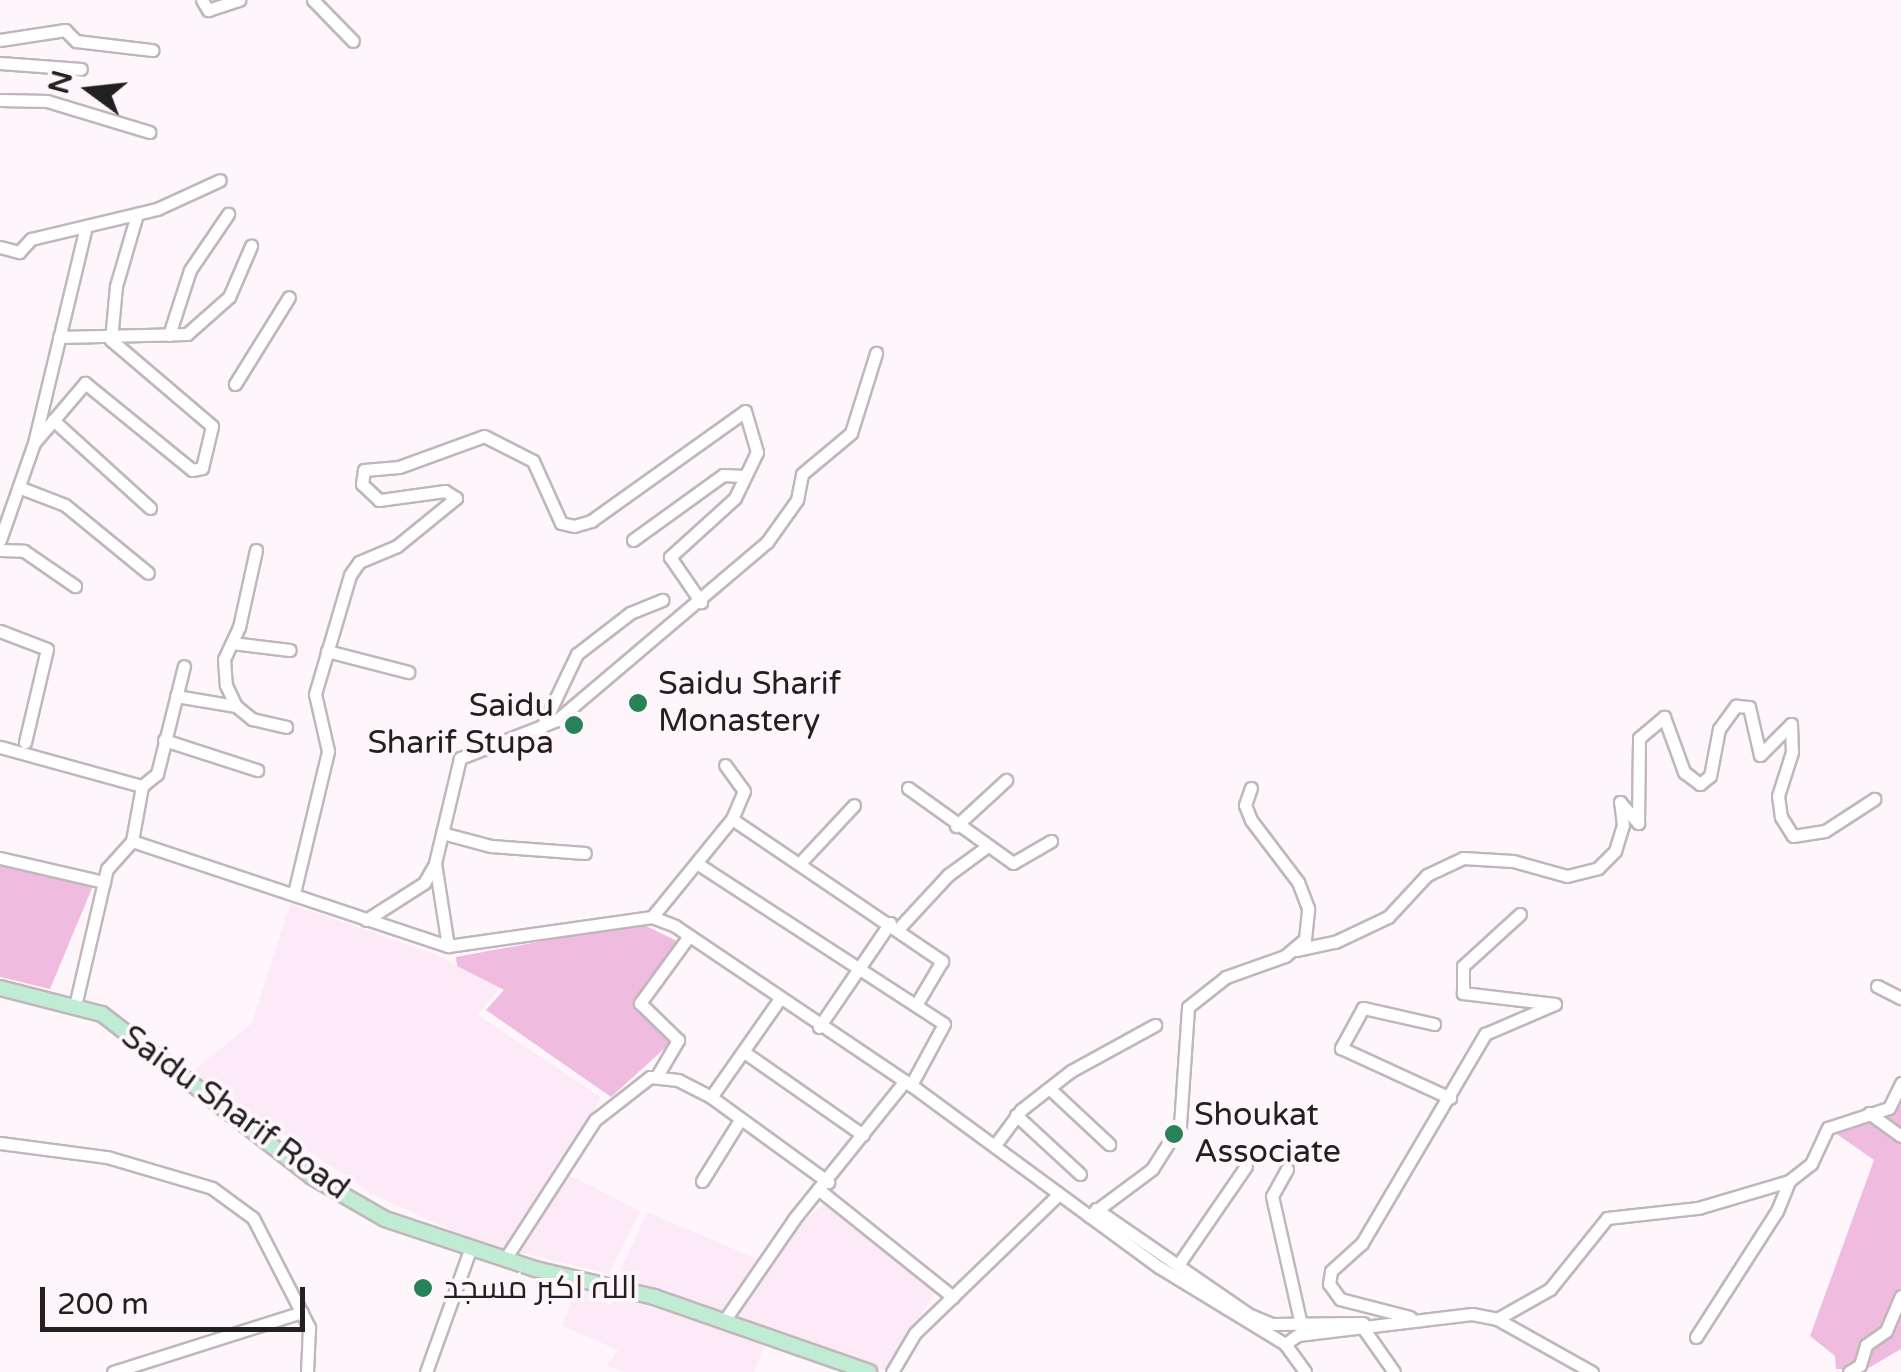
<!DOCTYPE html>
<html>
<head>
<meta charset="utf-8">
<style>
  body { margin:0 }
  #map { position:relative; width:1901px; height:1372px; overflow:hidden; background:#fef6fb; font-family:"Varela Round",Cairo,sans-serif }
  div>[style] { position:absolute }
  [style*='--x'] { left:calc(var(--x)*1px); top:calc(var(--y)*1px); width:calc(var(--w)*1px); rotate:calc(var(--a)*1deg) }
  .built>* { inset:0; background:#fcebf7 }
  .green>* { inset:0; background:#efbce0 }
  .roads { filter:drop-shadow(2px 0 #c0b7bd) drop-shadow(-2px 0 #c0b7bd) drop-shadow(0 2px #c0b7bd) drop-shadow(0 -2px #c0b7bd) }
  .minor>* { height:11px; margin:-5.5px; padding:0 5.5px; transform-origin:5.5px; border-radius:5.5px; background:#fff }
  .major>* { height:14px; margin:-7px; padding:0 7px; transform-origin:7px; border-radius:7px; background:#c0ecd3 }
  .dots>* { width:28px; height:28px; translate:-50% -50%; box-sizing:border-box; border:5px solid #fef6fb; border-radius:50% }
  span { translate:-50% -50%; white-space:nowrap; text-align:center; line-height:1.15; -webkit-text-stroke:8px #fef6fb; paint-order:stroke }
  .poi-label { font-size:32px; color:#232022 }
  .left { translate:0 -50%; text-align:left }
  .right { translate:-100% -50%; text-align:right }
  .street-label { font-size:32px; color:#232022 }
  .north { position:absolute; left:40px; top:40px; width:100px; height:100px; -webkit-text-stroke:8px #fef6fb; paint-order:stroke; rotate:285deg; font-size:28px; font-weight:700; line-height:40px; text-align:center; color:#232022 }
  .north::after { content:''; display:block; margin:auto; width:35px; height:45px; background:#232022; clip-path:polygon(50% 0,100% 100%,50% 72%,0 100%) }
  .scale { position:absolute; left:40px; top:1287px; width:265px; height:45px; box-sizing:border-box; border:5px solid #232022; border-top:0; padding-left:12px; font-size:30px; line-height:35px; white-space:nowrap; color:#232022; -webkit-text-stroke:8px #fef6fb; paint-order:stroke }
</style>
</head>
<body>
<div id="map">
  <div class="built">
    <i style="clip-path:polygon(290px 904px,435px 954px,499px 988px,478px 1015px,601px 1097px,561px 1171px,640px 1211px,609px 1274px,480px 1243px,372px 1194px,191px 1073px,252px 1023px)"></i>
    <i style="clip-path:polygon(826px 1201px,939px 1286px,887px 1371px,616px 1279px,647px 1212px,762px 1261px)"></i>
    <i style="clip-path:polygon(575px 1289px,660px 1308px,764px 1346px,754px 1372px,622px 1372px,607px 1365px,618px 1350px,562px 1326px)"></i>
  </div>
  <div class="green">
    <i style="clip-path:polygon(0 858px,93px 886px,50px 989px,0 977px)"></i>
    <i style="clip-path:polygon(640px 923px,681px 943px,635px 1003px,675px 1039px,611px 1097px,486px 1010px,504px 990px,457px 966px,456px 957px)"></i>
    <i style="clip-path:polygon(1880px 1104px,1901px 1105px,1901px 1349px,1867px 1369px,1836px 1369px,1835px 1356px,1810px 1336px,1874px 1160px,1828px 1128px)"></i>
  </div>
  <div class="roads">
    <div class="minor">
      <i style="--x:202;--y:0;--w:12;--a:59"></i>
      <i style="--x:208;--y:10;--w:33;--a:-18"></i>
      <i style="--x:313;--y:0;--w:57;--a:45.7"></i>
      <i style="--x:0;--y:40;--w:66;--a:-8.7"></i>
      <i style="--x:65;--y:30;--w:16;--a:45"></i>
      <i style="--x:76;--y:41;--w:77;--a:6.8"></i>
      <i style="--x:0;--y:63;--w:81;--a:4.2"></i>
      <i style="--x:0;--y:100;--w:47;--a:1.2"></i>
      <i style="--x:47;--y:101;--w:107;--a:16.9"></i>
      <i style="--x:0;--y:247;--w:20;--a:15"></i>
      <i style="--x:19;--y:252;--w:18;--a:-47"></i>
      <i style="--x:31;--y:239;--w:130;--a:-13.4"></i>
      <i style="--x:157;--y:209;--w:69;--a:-24.7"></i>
      <i style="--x:169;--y:335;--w:68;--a:-72.1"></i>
      <i style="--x:190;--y:270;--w:68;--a:-55.8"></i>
      <i style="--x:59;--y:337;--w:128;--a:-1.3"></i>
      <i style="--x:187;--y:334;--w:56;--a:-41.4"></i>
      <i style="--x:229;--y:297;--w:56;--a:-66.7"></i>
      <i style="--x:235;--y:384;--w:102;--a:-58.2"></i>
      <i style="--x:53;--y:420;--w:131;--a:42.2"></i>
      <i style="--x:34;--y:443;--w:79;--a:-49.6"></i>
      <i style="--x:85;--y:383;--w:138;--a:39.1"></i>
      <i style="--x:192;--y:470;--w:10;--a:-11"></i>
      <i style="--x:202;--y:468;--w:43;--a:-76.6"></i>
      <i style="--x:212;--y:426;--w:133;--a:-139.6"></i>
      <i style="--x:111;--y:340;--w:54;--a:-84.7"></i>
      <i style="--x:116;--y:286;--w:75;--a:-73.7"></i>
      <i style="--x:21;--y:488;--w:47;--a:21.1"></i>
      <i style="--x:65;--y:505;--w:107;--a:39.3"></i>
      <i style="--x:0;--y:540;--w:103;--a:-70.7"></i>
      <i style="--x:34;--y:443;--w:223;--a:-76.5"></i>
      <i style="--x:633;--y:540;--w:111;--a:-35.8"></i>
      <i style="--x:723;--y:475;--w:20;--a:3"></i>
      <i style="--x:0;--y:550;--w:24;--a:2"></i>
      <i style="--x:24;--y:551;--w:62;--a:34.5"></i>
      <i style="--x:256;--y:550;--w:79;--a:102.4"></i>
      <i style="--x:239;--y:627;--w:35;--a:115"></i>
      <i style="--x:224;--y:659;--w:26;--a:86"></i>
      <i style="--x:226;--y:685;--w:23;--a:65"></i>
      <i style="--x:236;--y:706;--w:21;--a:39"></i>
      <i style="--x:252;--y:719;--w:35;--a:13"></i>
      <i style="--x:0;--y:631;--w:50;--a:21"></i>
      <i style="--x:47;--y:649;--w:96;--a:103.3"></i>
      <i style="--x:232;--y:643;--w:58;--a:6.9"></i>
      <i style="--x:327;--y:651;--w:84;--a:14.5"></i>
      <i style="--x:176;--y:696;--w:61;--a:9.5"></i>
      <i style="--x:542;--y:727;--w:81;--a:-64.4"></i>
      <i style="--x:577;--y:654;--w:67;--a:-37.7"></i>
      <i style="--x:630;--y:613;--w:35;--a:-22"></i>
      <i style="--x:164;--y:740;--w:98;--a:17.9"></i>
      <i style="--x:0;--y:747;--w:147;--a:15.4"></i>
      <i style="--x:908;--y:788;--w:129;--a:35.5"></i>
      <i style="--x:1013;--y:863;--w:44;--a:-30.1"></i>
      <i style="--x:732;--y:819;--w:254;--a:34.1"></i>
      <i style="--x:942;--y:961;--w:51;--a:120.6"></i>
      <i style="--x:956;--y:826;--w:68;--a:-42.6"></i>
      <i style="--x:442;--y:833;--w:51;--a:14.9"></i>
      <i style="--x:491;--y:846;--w:94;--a:4.3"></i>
      <i style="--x:132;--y:841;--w:333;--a:18.4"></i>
      <i style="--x:448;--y:946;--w:206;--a:-8.1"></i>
      <i style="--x:652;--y:917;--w:25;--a:21"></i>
      <i style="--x:675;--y:926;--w:285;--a:34"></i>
      <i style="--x:911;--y:1085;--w:308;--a:36.3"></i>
      <i style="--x:1159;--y:1267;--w:148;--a:31.4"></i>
      <i style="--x:1285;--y:1344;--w:34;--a:54"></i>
      <i style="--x:0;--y:858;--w:107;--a:13"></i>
      <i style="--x:800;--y:863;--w:79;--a:-47"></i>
      <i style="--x:698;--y:864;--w:293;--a:33"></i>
      <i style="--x:944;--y:1024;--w:69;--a:118.4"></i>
      <i style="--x:294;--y:893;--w:146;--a:-76.5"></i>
      <i style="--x:328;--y:751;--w:58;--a:-102.8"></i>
      <i style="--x:315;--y:694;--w:124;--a:-73.6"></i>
      <i style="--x:350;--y:575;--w:16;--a:-55"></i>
      <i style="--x:359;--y:562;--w:41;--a:-22.8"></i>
      <i style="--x:397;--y:546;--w:76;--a:-39.1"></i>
      <i style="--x:456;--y:498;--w:13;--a:-148"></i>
      <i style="--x:445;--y:491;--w:67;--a:172.2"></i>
      <i style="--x:379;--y:500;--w:23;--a:-137"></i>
      <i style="--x:362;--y:484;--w:14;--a:-82"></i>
      <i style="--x:364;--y:470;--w:35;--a:-5"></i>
      <i style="--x:399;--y:467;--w:90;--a:-20"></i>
      <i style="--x:484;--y:436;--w:55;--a:27"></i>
      <i style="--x:533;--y:461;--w:68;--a:65.7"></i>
      <i style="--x:561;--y:523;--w:13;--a:13"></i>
      <i style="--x:574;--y:526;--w:18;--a:-16"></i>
      <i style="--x:591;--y:521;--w:189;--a:-35.5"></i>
      <i style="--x:745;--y:411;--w:43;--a:73.7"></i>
      <i style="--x:757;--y:452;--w:51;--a:115.6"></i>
      <i style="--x:735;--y:498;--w:88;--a:137.8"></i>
      <i style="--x:670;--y:557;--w:55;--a:55.4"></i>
      <i style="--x:652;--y:917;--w:127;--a:-50.8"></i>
      <i style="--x:732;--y:819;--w:30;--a:-67"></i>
      <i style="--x:744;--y:791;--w:32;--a:-126"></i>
      <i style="--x:366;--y:920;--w:69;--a:-32.5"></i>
      <i style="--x:424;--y:883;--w:22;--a:-60"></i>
      <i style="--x:898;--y:929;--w:74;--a:-47.2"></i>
      <i style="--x:948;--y:875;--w:46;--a:-36.1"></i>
      <i style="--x:448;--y:946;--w:84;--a:-98.9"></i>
      <i style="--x:435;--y:863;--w:108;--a:-76.6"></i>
      <i style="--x:460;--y:758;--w:104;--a:-21.4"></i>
      <i style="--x:557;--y:720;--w:275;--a:-40.3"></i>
      <i style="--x:767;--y:542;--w:52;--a:-54.5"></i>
      <i style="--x:797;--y:500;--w:26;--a:-79"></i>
      <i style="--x:802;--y:474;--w:64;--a:-39.9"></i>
      <i style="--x:851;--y:433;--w:84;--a:-72.6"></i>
      <i style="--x:1296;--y:950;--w:40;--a:-12"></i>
      <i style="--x:1335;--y:942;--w:59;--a:-25.3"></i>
      <i style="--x:1388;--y:917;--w:57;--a:-47.1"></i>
      <i style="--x:1427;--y:875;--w:40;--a:-25"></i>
      <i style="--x:1463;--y:858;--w:50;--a:3.4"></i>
      <i style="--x:1513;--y:861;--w:56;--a:15.5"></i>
      <i style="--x:1567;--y:876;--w:32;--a:-14"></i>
      <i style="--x:1598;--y:868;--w:24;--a:-45"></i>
      <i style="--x:1615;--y:851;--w:27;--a:-73"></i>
      <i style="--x:1623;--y:825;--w:23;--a:-97"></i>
      <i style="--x:1620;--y:802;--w:28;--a:49"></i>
      <i style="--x:1638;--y:823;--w:85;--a:-89.3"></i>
      <i style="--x:1639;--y:738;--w:33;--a:-40"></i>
      <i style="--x:1664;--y:717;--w:59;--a:70"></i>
      <i style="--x:1684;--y:772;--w:20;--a:37"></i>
      <i style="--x:1700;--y:784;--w:13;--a:-39"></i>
      <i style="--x:1710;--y:776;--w:48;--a:-79.2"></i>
      <i style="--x:1719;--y:729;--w:29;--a:-54"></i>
      <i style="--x:1736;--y:706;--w:13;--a:4"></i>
      <i style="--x:1749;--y:707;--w:49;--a:77.1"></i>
      <i style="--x:1760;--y:755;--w:44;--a:-45"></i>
      <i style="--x:1791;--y:724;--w:28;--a:88"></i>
      <i style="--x:1792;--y:752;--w:46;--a:107.7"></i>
      <i style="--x:1778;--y:796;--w:21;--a:82"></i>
      <i style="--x:1781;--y:817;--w:22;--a:58"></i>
      <i style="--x:1793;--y:836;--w:32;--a:-9"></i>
      <i style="--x:1825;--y:831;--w:59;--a:-33.1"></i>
      <i style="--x:1877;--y:986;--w:27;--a:27"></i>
      <i style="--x:75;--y:1006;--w:141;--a:-76.9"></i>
      <i style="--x:107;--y:869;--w:38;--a:-48"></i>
      <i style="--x:132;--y:841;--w:56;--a:-79.7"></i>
      <i style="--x:142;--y:786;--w:19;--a:-39"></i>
      <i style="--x:157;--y:774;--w:111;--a:-76"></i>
      <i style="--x:1434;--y:1024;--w:73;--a:-167.3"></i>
      <i style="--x:1363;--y:1008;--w:46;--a:118.8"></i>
      <i style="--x:1341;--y:1048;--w:120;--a:24.6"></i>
      <i style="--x:819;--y:1027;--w:126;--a:-55.7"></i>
      <i style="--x:744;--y:1052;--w:145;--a:34.9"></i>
      <i style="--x:657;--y:1076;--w:42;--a:-59.7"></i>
      <i style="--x:678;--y:1040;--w:53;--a:-135.8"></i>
      <i style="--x:640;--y:1003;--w:83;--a:-53.8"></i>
      <i style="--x:1050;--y:1089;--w:81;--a:43"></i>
      <i style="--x:711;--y:1097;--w:118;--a:-55"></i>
      <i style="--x:1869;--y:1113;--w:39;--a:36"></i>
      <i style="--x:1016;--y:1115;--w:87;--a:42.7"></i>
      <i style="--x:0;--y:1143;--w:108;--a:7.5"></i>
      <i style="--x:107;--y:1157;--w:109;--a:16.4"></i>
      <i style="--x:212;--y:1188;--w:51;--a:36.2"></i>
      <i style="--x:253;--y:1218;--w:123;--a:62.8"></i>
      <i style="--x:309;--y:1327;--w:45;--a:92.5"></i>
      <i style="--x:995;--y:1145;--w:44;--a:-53.4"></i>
      <i style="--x:1021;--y:1110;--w:63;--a:-38"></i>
      <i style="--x:1071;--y:1071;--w:96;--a:-28.7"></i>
      <i style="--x:1287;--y:1169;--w:31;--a:119"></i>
      <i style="--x:1272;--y:1196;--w:132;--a:77.3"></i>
      <i style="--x:702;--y:1181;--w:72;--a:-58.1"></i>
      <i style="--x:818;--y:1189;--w:173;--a:38.7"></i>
      <i style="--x:1096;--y:1209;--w:185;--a:34.6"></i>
      <i style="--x:1248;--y:1314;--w:26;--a:23"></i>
      <i style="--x:1272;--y:1324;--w:91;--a:-0.6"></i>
      <i style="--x:1089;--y:1216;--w:79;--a:-36.7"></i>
      <i style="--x:1152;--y:1169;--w:52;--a:-57.5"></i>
      <i style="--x:1180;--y:1125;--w:118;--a:-86.1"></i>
      <i style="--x:1188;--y:1007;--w:48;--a:-38.3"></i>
      <i style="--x:1226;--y:977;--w:63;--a:-19.6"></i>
      <i style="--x:1285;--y:956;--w:26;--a:-40"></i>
      <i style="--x:1305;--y:939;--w:31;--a:-84"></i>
      <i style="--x:1308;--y:908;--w:28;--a:-111"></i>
      <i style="--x:1298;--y:882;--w:78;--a:-127.2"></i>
      <i style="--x:1251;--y:820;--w:16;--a:-112"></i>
      <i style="--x:1245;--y:805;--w:18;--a:-71"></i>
      <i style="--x:505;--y:1259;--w:166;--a:-57.1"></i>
      <i style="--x:595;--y:1120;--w:70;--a:-38"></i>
      <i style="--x:650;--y:1077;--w:28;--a:6"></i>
      <i style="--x:678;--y:1080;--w:37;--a:27"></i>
      <i style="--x:711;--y:1097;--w:145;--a:36"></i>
      <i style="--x:1178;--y:1265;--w:120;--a:-55.5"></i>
      <i style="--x:1410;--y:1317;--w:72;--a:-165.6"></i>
      <i style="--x:1340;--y:1299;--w:19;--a:-126"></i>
      <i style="--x:1329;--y:1284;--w:13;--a:-81"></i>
      <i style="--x:1331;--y:1271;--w:42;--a:-42.1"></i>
      <i style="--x:1362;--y:1243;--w:243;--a:-59.5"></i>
      <i style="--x:1485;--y:1034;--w:76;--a:-23.2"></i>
      <i style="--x:1555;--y:1004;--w:93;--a:-173.2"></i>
      <i style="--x:1463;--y:993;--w:27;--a:-90"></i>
      <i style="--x:1463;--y:966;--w:77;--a:-42.4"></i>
      <i style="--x:1497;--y:1319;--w:61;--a:-29.5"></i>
      <i style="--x:1550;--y:1289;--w:91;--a:-51.2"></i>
      <i style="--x:1607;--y:1218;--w:92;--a:-6.3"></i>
      <i style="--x:1698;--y:1208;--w:95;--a:-16.5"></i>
      <i style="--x:1789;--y:1181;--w:28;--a:-38"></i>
      <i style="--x:1811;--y:1164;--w:40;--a:-65"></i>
      <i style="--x:1828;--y:1128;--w:64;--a:-18.2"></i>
      <i style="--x:1889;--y:1108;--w:28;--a:-64"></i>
      <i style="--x:724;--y:1321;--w:124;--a:-55.5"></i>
      <i style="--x:794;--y:1219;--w:177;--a:-51.2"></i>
      <i style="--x:1361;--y:1325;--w:57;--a:54.9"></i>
      <i style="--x:1696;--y:1337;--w:150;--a:-57.3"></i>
      <i style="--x:1777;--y:1211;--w:32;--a:-68"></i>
      <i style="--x:1285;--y:1344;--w:16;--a:-35"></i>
      <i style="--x:1298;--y:1335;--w:175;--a:-6.9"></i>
      <i style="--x:1472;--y:1314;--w:25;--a:11"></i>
      <i style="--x:1497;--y:1319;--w:109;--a:29.2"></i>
      <i style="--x:113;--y:1372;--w:198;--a:-17.6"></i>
      <i style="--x:426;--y:1372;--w:133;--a:-70.2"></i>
      <i style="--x:892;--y:1372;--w:45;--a:-59.5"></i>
      <i style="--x:915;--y:1333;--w:200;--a:-44"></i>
      <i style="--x:1849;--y:1372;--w:13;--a:-32"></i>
      <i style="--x:1860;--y:1365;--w:21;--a:-73"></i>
      <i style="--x:1866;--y:1345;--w:24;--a:-35"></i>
      <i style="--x:1886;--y:1331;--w:38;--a:-67"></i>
    </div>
    <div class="major">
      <i style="--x:0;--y:988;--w:105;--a:14.3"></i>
      <i style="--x:102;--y:1014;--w:266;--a:37.8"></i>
      <i style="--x:312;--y:1177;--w:84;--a:29.9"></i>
      <i style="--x:385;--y:1219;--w:158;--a:18.4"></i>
      <i style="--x:535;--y:1269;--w:122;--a:13.2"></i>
      <i style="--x:654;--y:1297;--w:228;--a:19.2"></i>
    </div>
  </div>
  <div class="dots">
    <i style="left:638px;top:703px;background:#278257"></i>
    <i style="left:574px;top:725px;background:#278257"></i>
    <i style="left:1174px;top:1134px;background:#278257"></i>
    <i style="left:423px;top:1288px;background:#278257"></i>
  </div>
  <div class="poi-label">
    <span class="left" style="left:658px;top:703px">Saidu Sharif<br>Monastery</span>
    <span class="right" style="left:554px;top:725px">Saidu<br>Sharif Stupa</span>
    <span class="left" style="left:1194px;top:1134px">Shoukat<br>Associate</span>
    <span class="left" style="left:443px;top:1288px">اللہ اکبر مسجد</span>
  </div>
  <div class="street-label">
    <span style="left:235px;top:1113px;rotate:36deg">Saidu Sharif Road</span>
  </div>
  <div class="north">N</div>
  <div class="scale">200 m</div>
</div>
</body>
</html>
